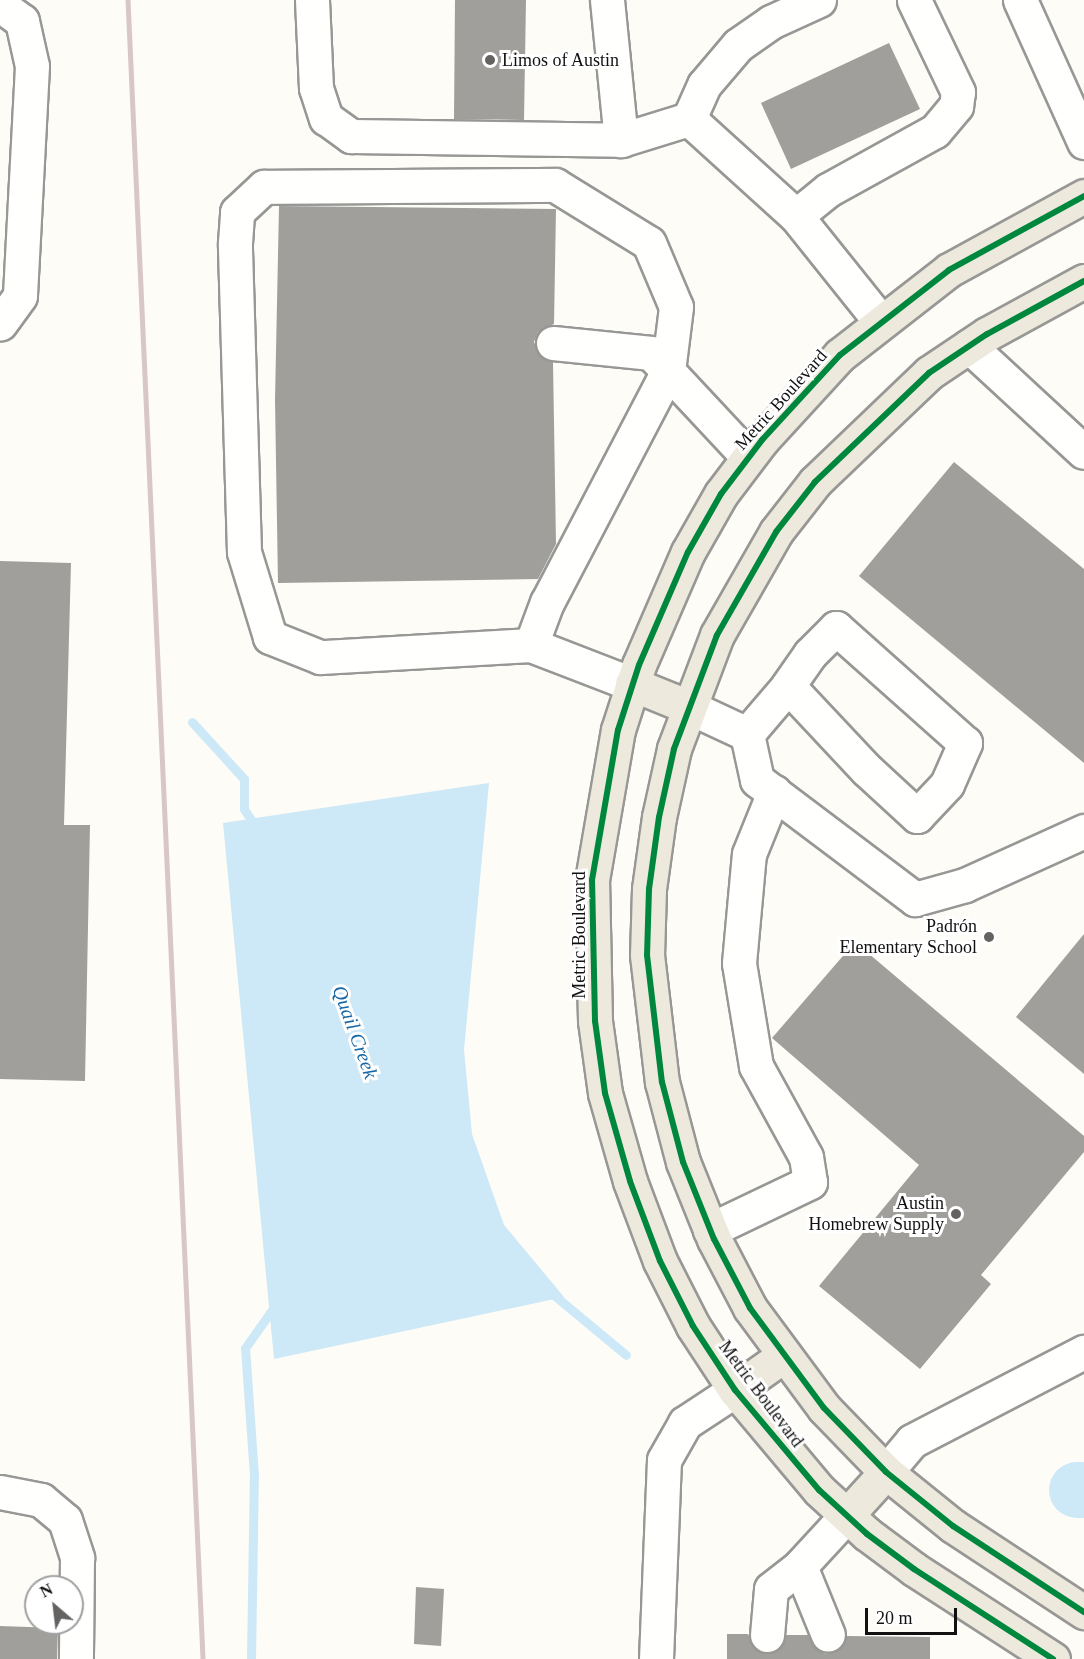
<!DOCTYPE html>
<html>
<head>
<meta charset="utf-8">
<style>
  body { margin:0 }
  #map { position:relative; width:1084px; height:1659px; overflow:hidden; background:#fdfcf7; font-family:Georgia,serif }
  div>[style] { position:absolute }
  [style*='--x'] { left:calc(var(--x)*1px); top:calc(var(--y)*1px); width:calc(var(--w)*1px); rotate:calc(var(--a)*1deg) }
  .water>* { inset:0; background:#cde8f7 }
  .stream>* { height:9px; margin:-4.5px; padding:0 4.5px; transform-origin:4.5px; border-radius:4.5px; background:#cde8f7 }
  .river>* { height:56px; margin:-28px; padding:0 28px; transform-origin:28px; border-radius:28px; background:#cde8f7 }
  .building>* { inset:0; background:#a19f9c }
  .roads { filter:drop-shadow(2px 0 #979795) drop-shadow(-2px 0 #979795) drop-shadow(0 2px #979795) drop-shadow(0 -2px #979795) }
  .minor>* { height:33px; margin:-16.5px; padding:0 16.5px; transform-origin:16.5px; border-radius:16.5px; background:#fffffe }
  .major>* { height:33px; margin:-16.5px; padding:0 16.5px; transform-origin:16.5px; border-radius:16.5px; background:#ede9dc }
  .rail>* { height:4.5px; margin:-2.25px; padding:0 2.25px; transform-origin:2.25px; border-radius:2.25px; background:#d9c6c7 }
  .cycleway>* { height:6px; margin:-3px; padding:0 3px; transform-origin:3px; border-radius:3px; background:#00873e }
  .dots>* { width:16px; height:16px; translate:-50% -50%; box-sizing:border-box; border:3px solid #fff; border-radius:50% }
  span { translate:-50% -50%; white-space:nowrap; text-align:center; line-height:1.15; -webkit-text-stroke:6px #fff; paint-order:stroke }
  .poi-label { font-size:18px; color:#111 }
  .left { translate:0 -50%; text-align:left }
  .right { translate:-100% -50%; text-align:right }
  .street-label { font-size:18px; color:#111 }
  .water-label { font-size:20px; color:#1768a6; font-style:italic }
  .north { position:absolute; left:24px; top:1575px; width:60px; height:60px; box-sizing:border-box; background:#fff; border:2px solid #a0a0a0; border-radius:50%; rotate:332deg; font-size:16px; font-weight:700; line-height:24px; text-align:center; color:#111 }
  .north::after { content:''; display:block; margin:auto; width:21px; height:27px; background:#646362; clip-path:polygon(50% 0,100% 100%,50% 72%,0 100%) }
  .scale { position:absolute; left:865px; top:1608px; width:92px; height:27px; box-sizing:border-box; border:3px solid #111; border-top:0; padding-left:8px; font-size:18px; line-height:21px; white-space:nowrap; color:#111; -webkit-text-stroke:4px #fff; paint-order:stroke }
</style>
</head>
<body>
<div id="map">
  <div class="water">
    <i style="clip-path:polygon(489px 783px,464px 1050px,472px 1134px,504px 1225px,564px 1297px,274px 1359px,223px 823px)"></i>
  </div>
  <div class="stream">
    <i style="--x:192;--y:722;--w:77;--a:47.6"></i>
    <i style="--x:244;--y:779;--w:30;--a:90"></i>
    <i style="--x:244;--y:809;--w:24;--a:57"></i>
    <i style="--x:549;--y:1291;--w:100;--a:39.7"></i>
    <i style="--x:251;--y:1659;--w:183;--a:-89.1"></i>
    <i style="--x:254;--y:1476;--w:128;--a:-94"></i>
    <i style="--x:245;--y:1348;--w:55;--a:-54.6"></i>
  </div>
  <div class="river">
    <i style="--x:1077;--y:1490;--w:7;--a:0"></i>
  </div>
  <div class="building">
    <i style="clip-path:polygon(455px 0,526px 0,524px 120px,454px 119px)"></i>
    <i style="clip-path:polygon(889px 43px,920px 109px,791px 169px,761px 103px)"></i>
    <i style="clip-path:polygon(279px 206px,556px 209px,554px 324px,538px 332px,534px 342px,542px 358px,553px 362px,556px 544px,538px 579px,278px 583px,275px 400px)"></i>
    <i style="clip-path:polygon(954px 462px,1084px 569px,1084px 763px,859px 576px)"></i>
    <i style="clip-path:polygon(0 561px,71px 563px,64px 825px,90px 825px,85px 1081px,0 1079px)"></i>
    <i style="clip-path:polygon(1084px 934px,1084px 1074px,1016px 1017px)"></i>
    <i style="clip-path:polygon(855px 942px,1084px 1136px,1084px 1152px,981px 1275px,991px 1284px,920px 1369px,819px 1286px,919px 1165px,772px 1038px)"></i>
    <i style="clip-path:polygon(416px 1587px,444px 1589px,441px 1646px,414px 1644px)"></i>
    <i style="clip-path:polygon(0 1626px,58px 1628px,57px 1659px,0 1659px)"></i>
    <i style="clip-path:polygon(727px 1634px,748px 1634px,756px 1650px,766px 1654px,782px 1646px,786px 1635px,808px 1635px,816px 1649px,826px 1654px,842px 1647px,846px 1636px,930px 1637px,930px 1659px,727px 1659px)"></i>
  </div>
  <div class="roads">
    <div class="minor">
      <i style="--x:312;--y:0;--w:88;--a:87.4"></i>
      <i style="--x:316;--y:88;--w:32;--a:72"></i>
      <i style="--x:326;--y:118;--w:31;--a:36"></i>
      <i style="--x:351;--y:136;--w:270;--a:0.8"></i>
      <i style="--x:621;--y:140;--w:71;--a:-17.2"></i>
      <i style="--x:607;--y:0;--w:141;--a:84.3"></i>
      <i style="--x:819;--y:0;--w:53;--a:155.4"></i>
      <i style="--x:771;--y:22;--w:40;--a:145.1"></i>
      <i style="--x:738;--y:45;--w:52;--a:130.4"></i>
      <i style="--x:704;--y:85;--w:37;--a:114"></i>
      <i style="--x:689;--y:119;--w:144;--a:42.2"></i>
      <i style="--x:796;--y:216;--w:136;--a:51.3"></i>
      <i style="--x:1020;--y:0;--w:156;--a:65.7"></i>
      <i style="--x:0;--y:5;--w:27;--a:36"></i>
      <i style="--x:22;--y:21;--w:46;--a:77.5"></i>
      <i style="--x:32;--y:66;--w:230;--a:93"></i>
      <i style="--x:20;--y:296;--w:34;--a:126"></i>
      <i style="--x:796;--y:216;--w:41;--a:-39.1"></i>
      <i style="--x:828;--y:190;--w:122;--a:-28.9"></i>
      <i style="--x:935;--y:131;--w:33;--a:-50"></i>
      <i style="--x:956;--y:106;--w:14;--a:-82"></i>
      <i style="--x:958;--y:92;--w:102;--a:-115.6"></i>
      <i style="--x:553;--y:343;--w:99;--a:5.8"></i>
      <i style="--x:651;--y:353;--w:142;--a:47"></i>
      <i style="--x:969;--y:346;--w:156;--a:42.7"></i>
      <i style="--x:531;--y:645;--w:211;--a:176.7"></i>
      <i style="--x:320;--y:657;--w:54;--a:-158.2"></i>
      <i style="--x:270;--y:637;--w:89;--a:-107"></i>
      <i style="--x:244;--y:552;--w:309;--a:-91.7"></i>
      <i style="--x:235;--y:243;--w:31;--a:-86"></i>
      <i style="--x:237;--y:212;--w:37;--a:-43"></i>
      <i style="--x:264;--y:187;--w:291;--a:-0.4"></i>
      <i style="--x:555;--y:185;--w:110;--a:31.7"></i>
      <i style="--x:649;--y:243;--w:69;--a:67.1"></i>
      <i style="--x:676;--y:307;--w:64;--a:97.1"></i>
      <i style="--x:668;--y:371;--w:261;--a:117.6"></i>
      <i style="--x:547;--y:602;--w:46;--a:110.4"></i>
      <i style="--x:531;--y:645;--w:108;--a:21.1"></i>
      <i style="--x:689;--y:707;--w:64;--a:25"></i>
      <i style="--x:747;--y:734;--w:63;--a:-49.5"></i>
      <i style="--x:788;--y:686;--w:115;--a:46.8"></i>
      <i style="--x:867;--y:770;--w:68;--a:42.6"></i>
      <i style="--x:917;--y:816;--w:44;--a:-46.8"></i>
      <i style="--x:947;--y:784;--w:45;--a:-66.3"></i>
      <i style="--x:965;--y:743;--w:173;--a:-138.3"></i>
      <i style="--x:836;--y:628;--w:37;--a:135"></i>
      <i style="--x:810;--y:654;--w:39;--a:125"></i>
      <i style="--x:747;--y:734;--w:47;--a:77.7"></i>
      <i style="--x:757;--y:780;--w:198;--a:37"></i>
      <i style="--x:915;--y:899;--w:52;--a:-15.6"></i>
      <i style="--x:965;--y:885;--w:131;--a:-24.4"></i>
      <i style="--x:710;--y:1230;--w:111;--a:-25.6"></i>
      <i style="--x:810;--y:1182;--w:25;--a:-99"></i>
      <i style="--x:806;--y:1157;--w:104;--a:-118.8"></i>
      <i style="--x:756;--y:1066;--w:104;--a:-99.4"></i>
      <i style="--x:739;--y:963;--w:109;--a:-84.8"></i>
      <i style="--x:749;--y:854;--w:67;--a:-68"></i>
      <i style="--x:886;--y:1472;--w:40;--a:-50"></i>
      <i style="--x:912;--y:1441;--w:194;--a:-27.4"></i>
      <i style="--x:0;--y:1492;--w:42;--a:11"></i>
      <i style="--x:41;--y:1500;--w:31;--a:40"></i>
      <i style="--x:65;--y:1520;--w:40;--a:72"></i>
      <i style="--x:77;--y:1558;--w:101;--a:90.6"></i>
      <i style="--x:800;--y:1566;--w:74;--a:67.9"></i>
      <i style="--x:767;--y:1635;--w:46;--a:-85"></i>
      <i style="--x:771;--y:1589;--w:37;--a:-38"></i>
      <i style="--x:800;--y:1566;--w:69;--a:-47.3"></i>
      <i style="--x:656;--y:1659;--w:199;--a:-87.7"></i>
      <i style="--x:664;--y:1460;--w:43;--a:-60.4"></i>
      <i style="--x:685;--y:1423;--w:60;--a:-33.4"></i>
    </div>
    <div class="major">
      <i style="--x:1084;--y:281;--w:111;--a:151.3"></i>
      <i style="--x:987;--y:334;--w:70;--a:146.1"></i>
      <i style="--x:929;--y:373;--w:158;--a:136.3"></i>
      <i style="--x:815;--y:482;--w:63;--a:128"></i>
      <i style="--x:776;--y:532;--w:119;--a:119.8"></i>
      <i style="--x:717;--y:635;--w:122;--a:110.7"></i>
      <i style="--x:674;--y:749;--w:70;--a:102.4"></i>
      <i style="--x:659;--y:817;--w:73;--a:97.9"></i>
      <i style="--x:649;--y:889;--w:66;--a:91.7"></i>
      <i style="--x:647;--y:955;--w:128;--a:83.3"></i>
      <i style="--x:662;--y:1082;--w:83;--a:75.3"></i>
      <i style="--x:683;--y:1162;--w:83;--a:68.1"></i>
      <i style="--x:714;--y:1239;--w:78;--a:62.4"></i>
      <i style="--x:750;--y:1308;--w:124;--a:53.5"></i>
      <i style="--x:824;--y:1408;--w:89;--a:45.9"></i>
      <i style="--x:886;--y:1472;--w:86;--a:38.9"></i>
      <i style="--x:953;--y:1526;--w:157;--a:33.3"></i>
      <i style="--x:632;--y:684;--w:61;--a:22"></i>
      <i style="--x:735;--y:1390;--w:59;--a:-35.3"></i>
      <i style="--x:847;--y:1515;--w:58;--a:-47.8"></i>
      <i style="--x:1053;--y:1659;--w:166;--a:-147.1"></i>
      <i style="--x:914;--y:1569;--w:59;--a:-143.3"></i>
      <i style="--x:867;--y:1534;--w:65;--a:-137.5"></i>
      <i style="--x:819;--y:1490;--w:131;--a:-130"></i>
      <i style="--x:735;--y:1390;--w:77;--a:-123.3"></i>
      <i style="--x:693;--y:1326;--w:73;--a:-116.9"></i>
      <i style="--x:660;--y:1261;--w:85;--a:-110.6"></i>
      <i style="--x:630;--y:1181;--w:91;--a:-105.9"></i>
      <i style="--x:605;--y:1093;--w:73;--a:-97.9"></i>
      <i style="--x:595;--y:1021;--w:141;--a:-91.2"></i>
      <i style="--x:592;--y:880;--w:152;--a:-80.2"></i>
      <i style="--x:618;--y:730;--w:68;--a:-72.1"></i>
      <i style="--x:639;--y:665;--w:123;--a:-66.6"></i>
      <i style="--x:688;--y:552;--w:67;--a:-60.4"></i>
      <i style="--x:721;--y:494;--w:68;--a:-52.8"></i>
      <i style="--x:762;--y:440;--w:115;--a:-47.5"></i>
      <i style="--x:840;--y:355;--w:138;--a:-37.9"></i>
      <i style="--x:949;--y:270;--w:154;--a:-28.7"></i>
    </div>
  </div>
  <div class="rail">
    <i style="--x:128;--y:0;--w:1661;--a:87.41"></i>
  </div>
  <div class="cycleway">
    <i style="--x:1084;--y:281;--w:111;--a:151.3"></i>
    <i style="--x:987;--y:334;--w:70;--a:146.1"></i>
    <i style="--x:929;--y:373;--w:158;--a:136.3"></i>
    <i style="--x:815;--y:482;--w:63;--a:128"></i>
    <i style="--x:776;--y:532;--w:119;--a:119.8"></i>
    <i style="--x:717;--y:635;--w:122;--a:110.7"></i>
    <i style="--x:674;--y:749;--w:70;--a:102.4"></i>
    <i style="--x:659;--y:817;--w:73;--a:97.9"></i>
    <i style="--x:649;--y:889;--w:66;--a:91.7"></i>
    <i style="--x:647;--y:955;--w:128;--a:83.3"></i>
    <i style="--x:662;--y:1082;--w:83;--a:75.3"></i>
    <i style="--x:683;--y:1162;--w:83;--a:68.1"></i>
    <i style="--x:714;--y:1239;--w:78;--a:62.4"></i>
    <i style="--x:750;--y:1308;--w:124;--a:53.5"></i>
    <i style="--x:824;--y:1408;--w:89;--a:45.9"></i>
    <i style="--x:886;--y:1472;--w:86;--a:38.9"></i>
    <i style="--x:953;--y:1526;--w:157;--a:33.3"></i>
    <i style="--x:1053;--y:1659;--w:166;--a:-147.1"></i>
    <i style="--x:914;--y:1569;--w:59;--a:-143.3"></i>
    <i style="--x:867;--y:1534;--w:65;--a:-137.5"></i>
    <i style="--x:819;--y:1490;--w:131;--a:-130"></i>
    <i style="--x:735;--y:1390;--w:77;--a:-123.3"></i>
    <i style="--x:693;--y:1326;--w:73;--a:-116.9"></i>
    <i style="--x:660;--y:1261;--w:85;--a:-110.6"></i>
    <i style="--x:630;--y:1181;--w:91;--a:-105.9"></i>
    <i style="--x:605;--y:1093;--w:73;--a:-97.9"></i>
    <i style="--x:595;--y:1021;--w:141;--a:-91.2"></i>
    <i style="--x:592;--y:880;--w:152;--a:-80.2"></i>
    <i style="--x:618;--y:730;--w:68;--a:-72.1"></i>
    <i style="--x:639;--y:665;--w:123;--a:-66.6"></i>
    <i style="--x:688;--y:552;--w:67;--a:-60.4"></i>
    <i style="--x:721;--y:494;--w:68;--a:-52.8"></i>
    <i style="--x:762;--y:440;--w:115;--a:-47.5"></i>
    <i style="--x:840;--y:355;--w:138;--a:-37.9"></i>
    <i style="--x:949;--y:270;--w:154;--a:-28.7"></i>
  </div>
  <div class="dots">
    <i style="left:490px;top:60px;background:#646362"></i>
    <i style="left:989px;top:937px;background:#646362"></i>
    <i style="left:956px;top:1214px;background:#646362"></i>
  </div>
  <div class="poi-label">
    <span class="left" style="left:502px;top:60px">Limos of Austin</span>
    <span class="right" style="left:977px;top:937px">Padrón<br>Elementary School</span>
    <span class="right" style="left:944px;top:1214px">Austin<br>Homebrew Supply</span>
  </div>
  <div class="street-label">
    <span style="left:781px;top:400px;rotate:-48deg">Metric Boulevard</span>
    <span style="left:579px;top:935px;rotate:-90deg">Metric Boulevard</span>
    <span style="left:761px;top:1394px;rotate:53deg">Metric Boulevard</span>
  </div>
  <div class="water-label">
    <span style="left:355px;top:1032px;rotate:70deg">Quail Creek</span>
  </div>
  <div class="north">N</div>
  <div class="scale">20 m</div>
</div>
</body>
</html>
